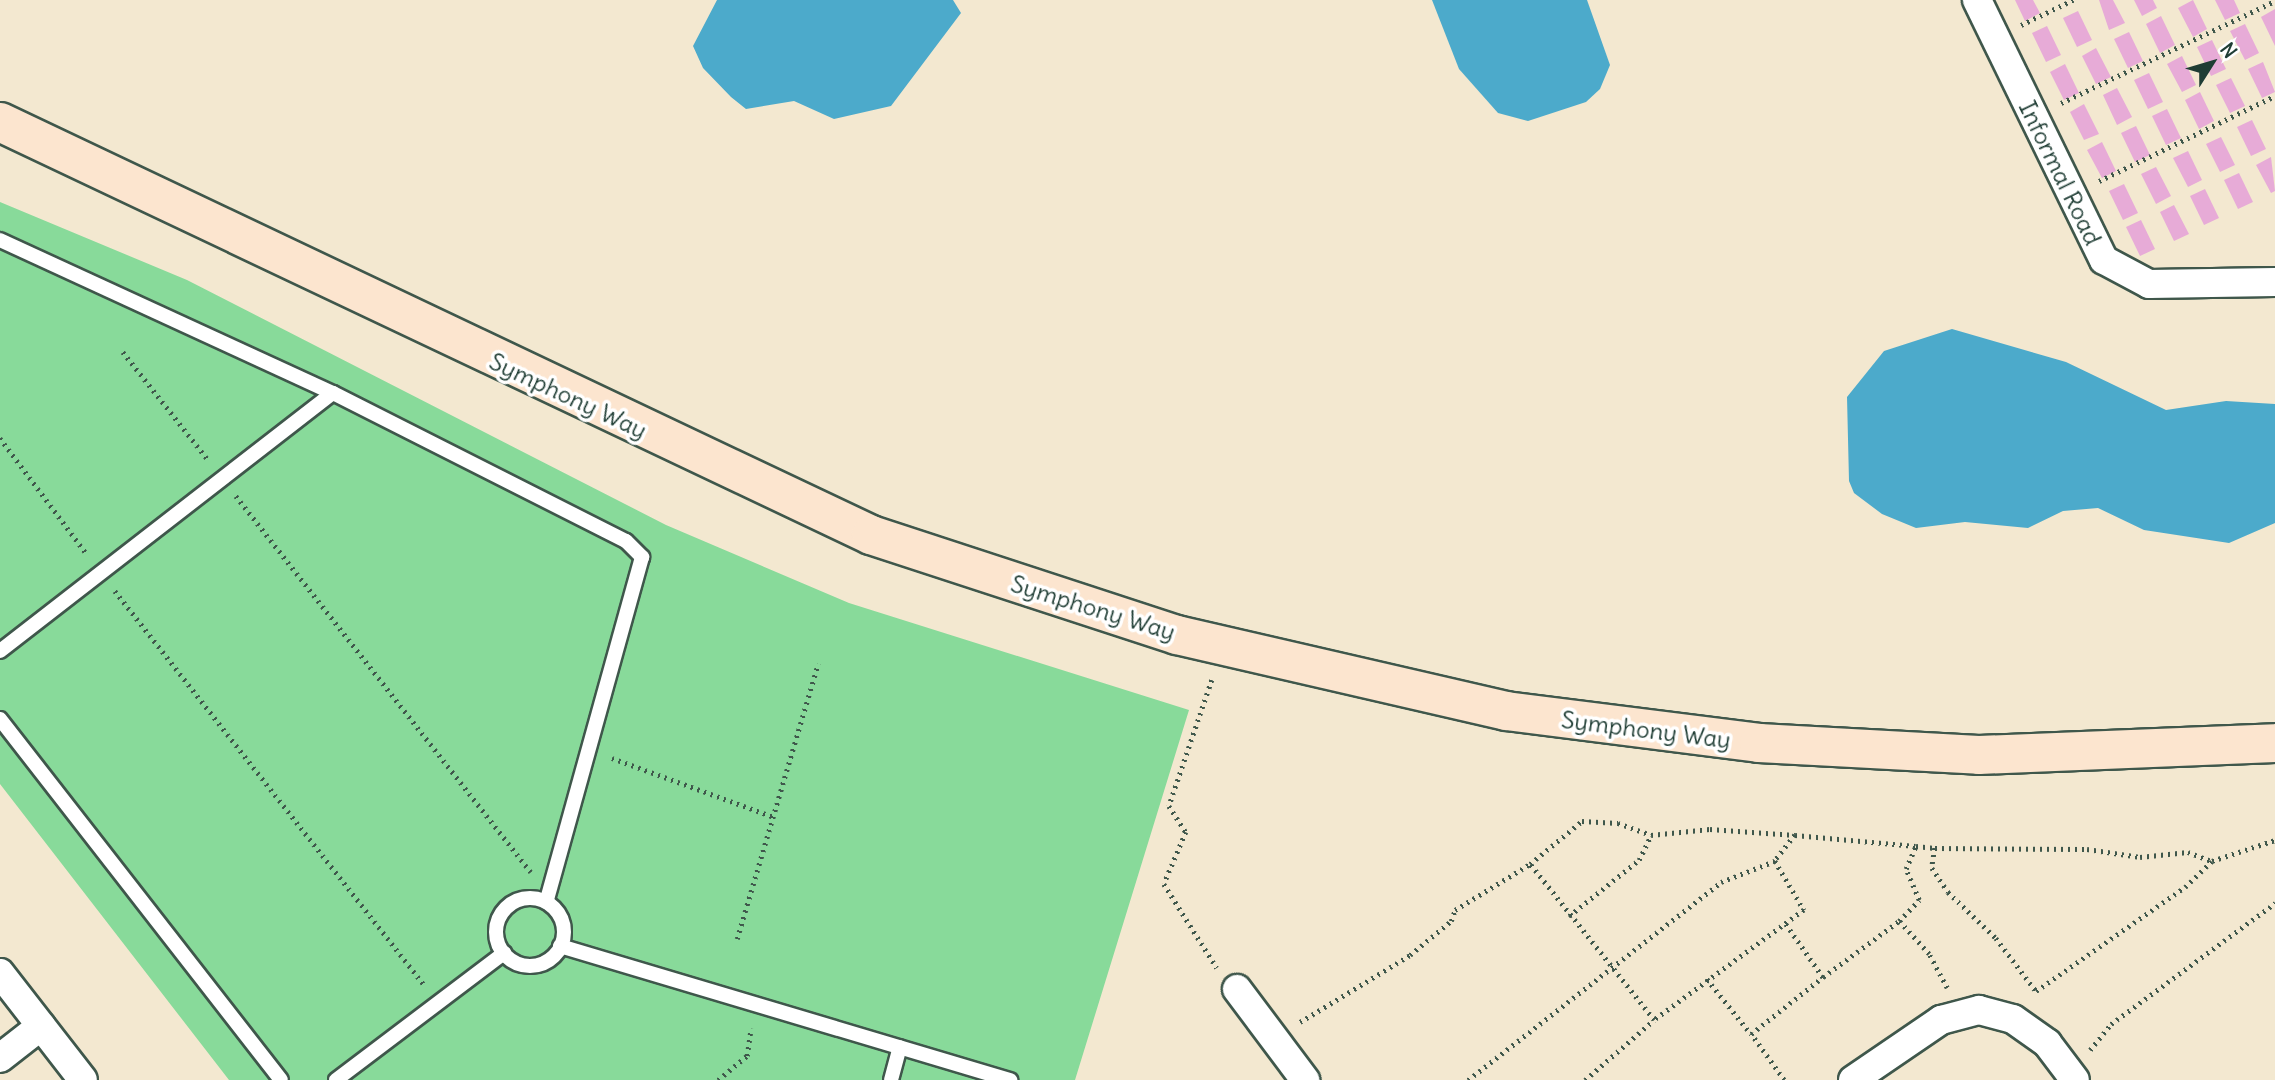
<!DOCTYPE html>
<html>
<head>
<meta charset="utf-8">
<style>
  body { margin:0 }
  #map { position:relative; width:2275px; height:1080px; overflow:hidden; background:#f3e8d0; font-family:Delius,sans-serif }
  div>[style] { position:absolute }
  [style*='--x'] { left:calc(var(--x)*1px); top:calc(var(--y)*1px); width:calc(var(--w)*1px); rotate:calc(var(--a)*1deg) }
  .green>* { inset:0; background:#88da9a }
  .water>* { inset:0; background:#4caacb }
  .building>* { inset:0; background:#e7abd7 }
  .path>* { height:4.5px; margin-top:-2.25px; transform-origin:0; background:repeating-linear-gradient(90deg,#3f574b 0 2px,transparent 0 7px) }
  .roads { filter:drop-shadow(2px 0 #3f574b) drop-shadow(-2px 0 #3f574b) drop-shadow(0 2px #3f574b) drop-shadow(0 -2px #3f574b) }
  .service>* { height:14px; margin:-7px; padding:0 7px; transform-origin:7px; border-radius:7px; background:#fff }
  .service>.ring { margin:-7px; padding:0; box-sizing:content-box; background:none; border:14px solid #fff; border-radius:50% }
  .minor>* { height:28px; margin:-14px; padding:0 14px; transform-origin:14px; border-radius:14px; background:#fff }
  .secondary>* { height:38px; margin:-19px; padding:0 19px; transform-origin:19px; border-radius:19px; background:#fce5cf }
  span { translate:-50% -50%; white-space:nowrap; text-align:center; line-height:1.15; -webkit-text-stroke:7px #fff; paint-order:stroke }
  .street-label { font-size:24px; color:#1f3d34 }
  .north { position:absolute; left:2177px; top:28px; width:70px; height:70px; -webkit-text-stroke:5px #fff; paint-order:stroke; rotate:53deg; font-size:19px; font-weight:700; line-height:28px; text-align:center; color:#1f3d34 }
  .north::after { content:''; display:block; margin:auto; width:24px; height:32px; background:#1f3d34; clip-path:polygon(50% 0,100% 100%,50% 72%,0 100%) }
</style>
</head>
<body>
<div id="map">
  <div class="green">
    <i style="clip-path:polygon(0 202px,187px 280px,666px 525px,849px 603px,1189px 710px,1075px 1080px,229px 1080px,0 784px)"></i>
  </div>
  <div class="water">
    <i style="clip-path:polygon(717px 0,953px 0,961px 13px,891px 106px,834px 119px,794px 101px,746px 109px,731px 97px,703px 68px,693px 46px)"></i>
    <i style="clip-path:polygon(1432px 0,1587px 0,1610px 65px,1600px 89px,1586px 102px,1528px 121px,1498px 113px,1459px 69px)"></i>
    <i style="clip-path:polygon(1952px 329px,2066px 362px,2166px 410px,2226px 401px,2275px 404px,2275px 523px,2229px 543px,2144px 530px,2098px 508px,2063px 511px,2028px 528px,1965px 522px,1916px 528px,1882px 514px,1854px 493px,1849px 481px,1847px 397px,1884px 351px)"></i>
  </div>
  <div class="building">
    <i style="clip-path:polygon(2015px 0,2033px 0,2040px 13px,2025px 21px)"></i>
    <i style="clip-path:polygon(2099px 0,2113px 0,2125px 23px,2109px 30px)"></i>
    <i style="clip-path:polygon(2134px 0,2153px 0,2157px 8px,2142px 16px)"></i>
    <i style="clip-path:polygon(2193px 0,2207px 29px,2193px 37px,2178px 8px)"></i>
    <i style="clip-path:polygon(2215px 0,2234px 0,2240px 13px,2225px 20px)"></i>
    <i style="clip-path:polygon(2275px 9px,2275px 46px,2261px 17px)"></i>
    <i style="clip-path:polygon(2078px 11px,2092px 40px,2077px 47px,2063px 18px)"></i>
    <i style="clip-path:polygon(2161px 16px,2175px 45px,2160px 53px,2146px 24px)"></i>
    <i style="clip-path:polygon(2245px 24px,2259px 53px,2245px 60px,2230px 31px)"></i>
    <i style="clip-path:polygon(2047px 26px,2061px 55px,2046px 62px,2032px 33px)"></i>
    <i style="clip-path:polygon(2129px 32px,2143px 61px,2128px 68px,2114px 39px)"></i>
    <i style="clip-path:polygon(2212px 40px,2226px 69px,2211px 76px,2197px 47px)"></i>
    <i style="clip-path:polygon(2096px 48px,2111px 77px,2096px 84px,2082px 56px)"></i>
    <i style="clip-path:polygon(2182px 56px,2196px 85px,2182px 92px,2167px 64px)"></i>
    <i style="clip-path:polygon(2263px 62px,2275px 92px,2262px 98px,2248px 69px)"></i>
    <i style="clip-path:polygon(2065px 64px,2079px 93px,2064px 100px,2050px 72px)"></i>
    <i style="clip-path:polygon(2149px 73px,2163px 102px,2148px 109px,2134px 80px)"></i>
    <i style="clip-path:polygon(2231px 78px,2245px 106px,2230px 113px,2216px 85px)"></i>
    <i style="clip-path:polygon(2117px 88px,2132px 117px,2117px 125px,2103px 95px)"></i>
    <i style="clip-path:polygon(2200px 92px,2214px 121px,2199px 129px,2185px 100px)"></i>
    <i style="clip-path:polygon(2084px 104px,2099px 134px,2084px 140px,2070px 112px)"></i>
    <i style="clip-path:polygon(2167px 109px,2181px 138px,2166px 145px,2152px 116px)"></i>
    <i style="clip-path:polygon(2252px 120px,2266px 149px,2251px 156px,2237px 127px)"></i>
    <i style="clip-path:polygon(2136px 126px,2150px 155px,2135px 162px,2121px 133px)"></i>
    <i style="clip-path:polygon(2221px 137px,2235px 165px,2220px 172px,2206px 144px)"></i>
    <i style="clip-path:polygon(2102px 142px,2116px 171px,2102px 178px,2087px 150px)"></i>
    <i style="clip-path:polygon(2188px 151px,2202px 180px,2188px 187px,2173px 158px)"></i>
    <i style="clip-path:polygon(2271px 157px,2275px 191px,2271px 193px,2256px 165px)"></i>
    <i style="clip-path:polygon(2156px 167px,2171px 196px,2156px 204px,2141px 174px)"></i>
    <i style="clip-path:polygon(2239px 173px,2253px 202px,2238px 209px,2224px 180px)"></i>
    <i style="clip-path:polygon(2124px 184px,2138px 213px,2123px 220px,2109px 191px)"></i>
    <i style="clip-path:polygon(2205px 189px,2219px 218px,2204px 225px,2190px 196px)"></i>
    <i style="clip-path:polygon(2174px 205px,2189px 234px,2174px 241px,2160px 212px)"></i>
    <i style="clip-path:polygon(2141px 220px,2155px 249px,2140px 256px,2126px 227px)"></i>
  </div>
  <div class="path">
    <i style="--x:2021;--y:25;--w:58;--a:-25.7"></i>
    <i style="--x:2061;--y:103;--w:237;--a:-25.5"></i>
    <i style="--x:2099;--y:181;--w:195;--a:-25.8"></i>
    <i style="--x:123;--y:352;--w:139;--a:51.7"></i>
    <i style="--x:0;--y:438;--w:144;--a:53.2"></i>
    <i style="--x:236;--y:496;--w:478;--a:51.9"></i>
    <i style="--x:115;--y:591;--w:502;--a:51.87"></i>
    <i style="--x:1212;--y:680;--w:133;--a:108.8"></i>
    <i style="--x:1169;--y:806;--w:31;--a:57"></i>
    <i style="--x:1186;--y:832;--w:56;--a:112.9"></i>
    <i style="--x:1164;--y:884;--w:99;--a:57.8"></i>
    <i style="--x:612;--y:758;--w:172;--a:20"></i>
    <i style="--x:1795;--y:835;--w:121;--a:5.2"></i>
    <i style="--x:1935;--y:848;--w:152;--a:0.4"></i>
    <i style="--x:2087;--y:849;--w:54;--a:8.6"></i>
    <i style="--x:2140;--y:857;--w:48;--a:-5.9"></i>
    <i style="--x:2188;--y:852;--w:26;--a:21"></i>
    <i style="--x:1569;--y:916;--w:90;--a:-38.7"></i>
    <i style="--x:1639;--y:860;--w:28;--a:-64"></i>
    <i style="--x:1651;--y:835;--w:59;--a:-5.8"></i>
    <i style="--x:1710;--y:829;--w:85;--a:4"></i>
    <i style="--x:1795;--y:835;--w:33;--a:128"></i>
    <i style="--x:1775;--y:861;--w:57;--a:59.4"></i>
    <i style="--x:1804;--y:910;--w:186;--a:143.7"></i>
    <i style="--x:1786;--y:924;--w:65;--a:55.1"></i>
    <i style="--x:1823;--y:977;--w:94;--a:-36.4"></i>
    <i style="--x:737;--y:939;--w:287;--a:-73.6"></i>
    <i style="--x:1707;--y:979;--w:70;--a:51.3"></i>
    <i style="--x:1947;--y:988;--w:38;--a:-118"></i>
    <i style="--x:1929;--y:954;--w:45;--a:-132.3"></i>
    <i style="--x:1899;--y:921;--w:29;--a:-46"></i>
    <i style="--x:1919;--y:900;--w:34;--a:-113"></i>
    <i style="--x:1906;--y:869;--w:25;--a:-67"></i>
    <i style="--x:1916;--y:846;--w:19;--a:6"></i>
    <i style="--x:1935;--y:848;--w:20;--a:99"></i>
    <i style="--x:1932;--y:868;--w:29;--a:56"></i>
    <i style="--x:1948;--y:892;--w:66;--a:43.8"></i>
    <i style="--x:1996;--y:938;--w:66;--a:53"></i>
    <i style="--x:2036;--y:991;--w:182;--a:-34.9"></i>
    <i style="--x:2185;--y:887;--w:37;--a:-44"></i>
    <i style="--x:2212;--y:861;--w:66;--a:-18.4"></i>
    <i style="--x:1300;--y:1022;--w:129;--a:-31.3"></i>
    <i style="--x:1410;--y:955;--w:53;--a:-39.7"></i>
    <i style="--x:1451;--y:921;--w:12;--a:-70"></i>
    <i style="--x:1455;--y:910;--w:88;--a:-31.5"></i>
    <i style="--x:2090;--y:1050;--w:33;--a:-51"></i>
    <i style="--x:2111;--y:1024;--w:204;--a:-36.4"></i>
    <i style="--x:718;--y:1080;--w:38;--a:-40"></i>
    <i style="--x:747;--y:1056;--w:28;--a:-82"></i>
    <i style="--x:1468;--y:1080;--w:321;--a:-38"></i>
    <i style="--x:1721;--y:882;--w:58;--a:-21.3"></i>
    <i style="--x:1585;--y:1080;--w:91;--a:-41"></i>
    <i style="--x:1654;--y:1020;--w:199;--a:-128.5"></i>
    <i style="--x:1530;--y:864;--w:67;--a:-39.6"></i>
    <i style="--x:1582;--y:821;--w:36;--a:3"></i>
    <i style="--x:1618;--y:823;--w:35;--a:20"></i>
    <i style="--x:1784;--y:1080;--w:57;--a:-125.7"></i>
    <i style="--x:1751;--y:1034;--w:92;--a:-38.4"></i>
  </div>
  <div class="roads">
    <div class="service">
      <i style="--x:0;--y:240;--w:366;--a:24.7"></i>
      <i style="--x:333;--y:393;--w:328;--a:26.8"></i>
      <i style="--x:626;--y:541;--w:23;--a:45"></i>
      <i style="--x:642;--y:557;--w:358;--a:105.5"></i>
      <i style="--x:0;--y:651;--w:421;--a:-37.8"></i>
      <i style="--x:0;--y:719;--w:457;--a:52.1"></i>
      <i class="ring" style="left:496px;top:898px;width:54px;height:54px"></i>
      <i style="--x:560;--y:946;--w:470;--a:16.6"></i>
      <i style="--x:336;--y:1080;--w:211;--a:-37.1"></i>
      <i style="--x:891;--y:1080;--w:34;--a:-75"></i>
    </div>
    <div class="minor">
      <i style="--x:1977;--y:0;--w:289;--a:64"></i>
      <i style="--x:2104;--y:260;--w:51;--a:28.1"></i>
      <i style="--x:2149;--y:284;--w:126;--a:-0.9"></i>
      <i style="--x:0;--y:973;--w:135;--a:52.2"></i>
      <i style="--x:1237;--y:989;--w:114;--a:53.2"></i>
      <i style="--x:0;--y:1058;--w:52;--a:-38"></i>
      <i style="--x:1853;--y:1080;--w:107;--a:-34.3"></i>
      <i style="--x:1941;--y:1020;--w:39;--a:-15"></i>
      <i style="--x:1979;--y:1010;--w:35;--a:15"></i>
      <i style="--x:2013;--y:1019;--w:42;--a:35.2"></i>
      <i style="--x:2047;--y:1043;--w:46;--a:52.9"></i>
    </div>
    <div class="secondary">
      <i style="--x:0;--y:122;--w:964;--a:25.37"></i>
      <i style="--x:871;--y:535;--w:322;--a:18.1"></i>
      <i style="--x:1177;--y:635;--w:338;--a:13"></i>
      <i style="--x:1506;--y:711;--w:255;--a:7.2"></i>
      <i style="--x:1759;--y:743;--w:220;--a:3.1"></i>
      <i style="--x:1979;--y:755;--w:296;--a:-2.3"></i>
    </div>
  </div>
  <div class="street-label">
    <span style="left:2060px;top:173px;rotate:64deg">Informal Road</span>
    <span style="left:568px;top:396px;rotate:25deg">Symphony Way</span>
    <span style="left:1093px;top:608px;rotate:17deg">Symphony Way</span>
    <span style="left:1646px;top:730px;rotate:7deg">Symphony Way</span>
  </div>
  <div class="north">N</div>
</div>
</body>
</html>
